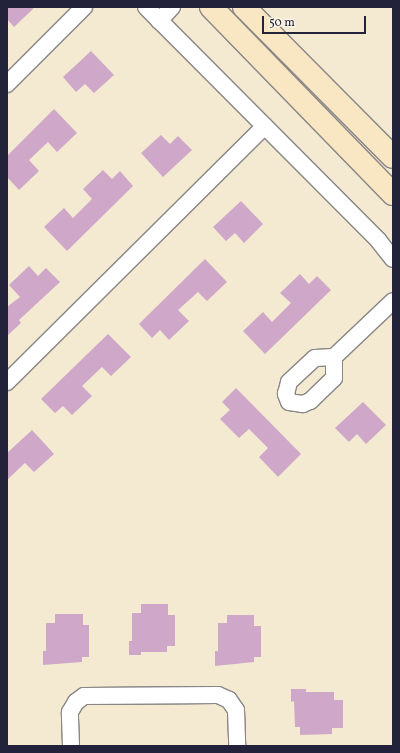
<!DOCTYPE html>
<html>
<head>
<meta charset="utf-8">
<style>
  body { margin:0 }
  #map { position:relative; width:400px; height:753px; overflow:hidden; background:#f3ead1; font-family:Vollkorn,serif }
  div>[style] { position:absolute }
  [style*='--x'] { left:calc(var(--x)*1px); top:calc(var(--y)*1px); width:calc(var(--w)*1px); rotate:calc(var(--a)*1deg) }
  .building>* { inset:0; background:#cfa7c8 }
  .roads { filter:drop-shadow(1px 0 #8a8686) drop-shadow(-1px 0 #8a8686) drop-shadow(0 1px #8a8686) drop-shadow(0 -1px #8a8686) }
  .minor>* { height:16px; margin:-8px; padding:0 8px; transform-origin:8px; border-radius:8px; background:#fff }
  .secondary>* { height:22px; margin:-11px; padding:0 11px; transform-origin:11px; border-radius:11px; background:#f9e7c3 }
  span { translate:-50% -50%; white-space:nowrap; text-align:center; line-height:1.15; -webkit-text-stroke:4px #fcf5e5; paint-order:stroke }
  .frame { position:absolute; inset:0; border:8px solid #22223b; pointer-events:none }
  .scale { position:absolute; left:262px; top:16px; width:104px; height:18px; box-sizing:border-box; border:2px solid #22223b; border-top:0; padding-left:5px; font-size:12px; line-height:14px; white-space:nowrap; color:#22223b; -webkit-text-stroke:3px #fcf5e5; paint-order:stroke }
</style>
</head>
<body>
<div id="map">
  <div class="building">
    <i style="clip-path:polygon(7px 7px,35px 7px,14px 27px,7px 19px)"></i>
    <i style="clip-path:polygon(91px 51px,114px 75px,94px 93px,85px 84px,76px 92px,63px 77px)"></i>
    <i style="clip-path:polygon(54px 109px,77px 133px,57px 152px,48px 142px,29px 160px,39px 171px,19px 190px,7px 177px,7px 156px)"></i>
    <i style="clip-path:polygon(161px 135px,170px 144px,178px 136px,192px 150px,163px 177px,141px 153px)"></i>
    <i style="clip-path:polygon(103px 170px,112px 179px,120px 171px,133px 186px,67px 251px,44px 227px,64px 208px,73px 218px,92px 199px,83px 189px)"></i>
    <i style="clip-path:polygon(241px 201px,263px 224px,244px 243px,235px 233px,226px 241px,213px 227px)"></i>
    <i style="clip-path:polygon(205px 259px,227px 282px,207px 301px,198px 292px,178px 310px,189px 321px,169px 340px,160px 330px,152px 338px,139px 324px)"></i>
    <i style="clip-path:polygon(29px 266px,38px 276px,46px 268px,60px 282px,19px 320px,21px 323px,7px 336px,7px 307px,20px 297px,9px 285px)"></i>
    <i style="clip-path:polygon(300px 274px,309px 284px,317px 276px,331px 290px,265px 354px,243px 331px,263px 312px,272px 322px,291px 303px,280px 293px)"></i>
    <i style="clip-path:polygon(108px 334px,131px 357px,111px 376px,102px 367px,82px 386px,92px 396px,72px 415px,63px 406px,55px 413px,41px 399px)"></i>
    <i style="clip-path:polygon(236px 388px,301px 454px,278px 477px,259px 457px,268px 448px,249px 429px,239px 438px,220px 419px,230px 410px,222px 402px)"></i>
    <i style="clip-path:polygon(363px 402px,386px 425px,366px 444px,357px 434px,349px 442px,335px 428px)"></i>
    <i style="clip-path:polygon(32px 430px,54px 454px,34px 472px,25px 463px,7px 480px,7px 453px)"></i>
    <i style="clip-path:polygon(141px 604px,168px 604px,168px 615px,175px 615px,175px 646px,167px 646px,167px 652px,141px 652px,141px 655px,129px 655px,129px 641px,132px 641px,132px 613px,141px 613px)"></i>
    <i style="clip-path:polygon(55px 614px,83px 614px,83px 625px,89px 625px,89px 657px,82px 657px,82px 662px,43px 665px,43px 651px,46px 651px,46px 623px,55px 623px)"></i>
    <i style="clip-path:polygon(227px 615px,254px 615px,254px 626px,261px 626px,261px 657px,254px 657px,254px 662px,215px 666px,215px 651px,218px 651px,218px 623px,227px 623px)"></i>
    <i style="clip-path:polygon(291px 689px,306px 689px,306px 692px,334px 692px,334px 700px,343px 700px,343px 728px,332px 728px,332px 734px,300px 735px,300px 727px,295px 727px,294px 701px,291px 702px)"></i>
  </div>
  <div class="roads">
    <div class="minor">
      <i style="--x:146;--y:7;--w:329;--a:45.1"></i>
      <i style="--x:378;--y:240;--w:24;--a:52"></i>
      <i style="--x:159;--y:21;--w:19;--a:-47"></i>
      <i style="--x:7;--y:84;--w:109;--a:-45"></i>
      <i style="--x:334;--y:357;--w:21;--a:90"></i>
      <i style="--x:334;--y:378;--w:33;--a:136"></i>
      <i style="--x:310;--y:401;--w:8;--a:157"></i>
      <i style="--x:303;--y:404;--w:14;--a:-172"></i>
      <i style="--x:289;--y:402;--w:9;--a:-111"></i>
      <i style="--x:286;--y:394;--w:12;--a:-76"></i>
      <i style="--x:289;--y:382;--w:35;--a:-43"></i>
      <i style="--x:315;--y:358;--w:19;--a:-3"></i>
      <i style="--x:334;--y:357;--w:81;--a:-43.5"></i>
      <i style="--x:7;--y:382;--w:363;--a:-44.8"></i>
      <i style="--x:71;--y:746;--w:34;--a:-92"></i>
      <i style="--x:70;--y:712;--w:12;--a:-59"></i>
      <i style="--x:76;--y:702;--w:10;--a:-37"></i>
      <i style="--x:84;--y:696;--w:134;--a:-0.4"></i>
      <i style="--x:218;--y:695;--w:12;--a:24"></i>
      <i style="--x:229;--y:700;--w:12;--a:55"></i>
      <i style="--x:236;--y:710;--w:36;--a:88"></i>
    </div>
    <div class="secondary">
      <i style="--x:211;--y:7;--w:261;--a:45.8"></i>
      <i style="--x:244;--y:7;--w:211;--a:45.2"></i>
    </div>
  </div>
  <div class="frame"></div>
  <div class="scale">50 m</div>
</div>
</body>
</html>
